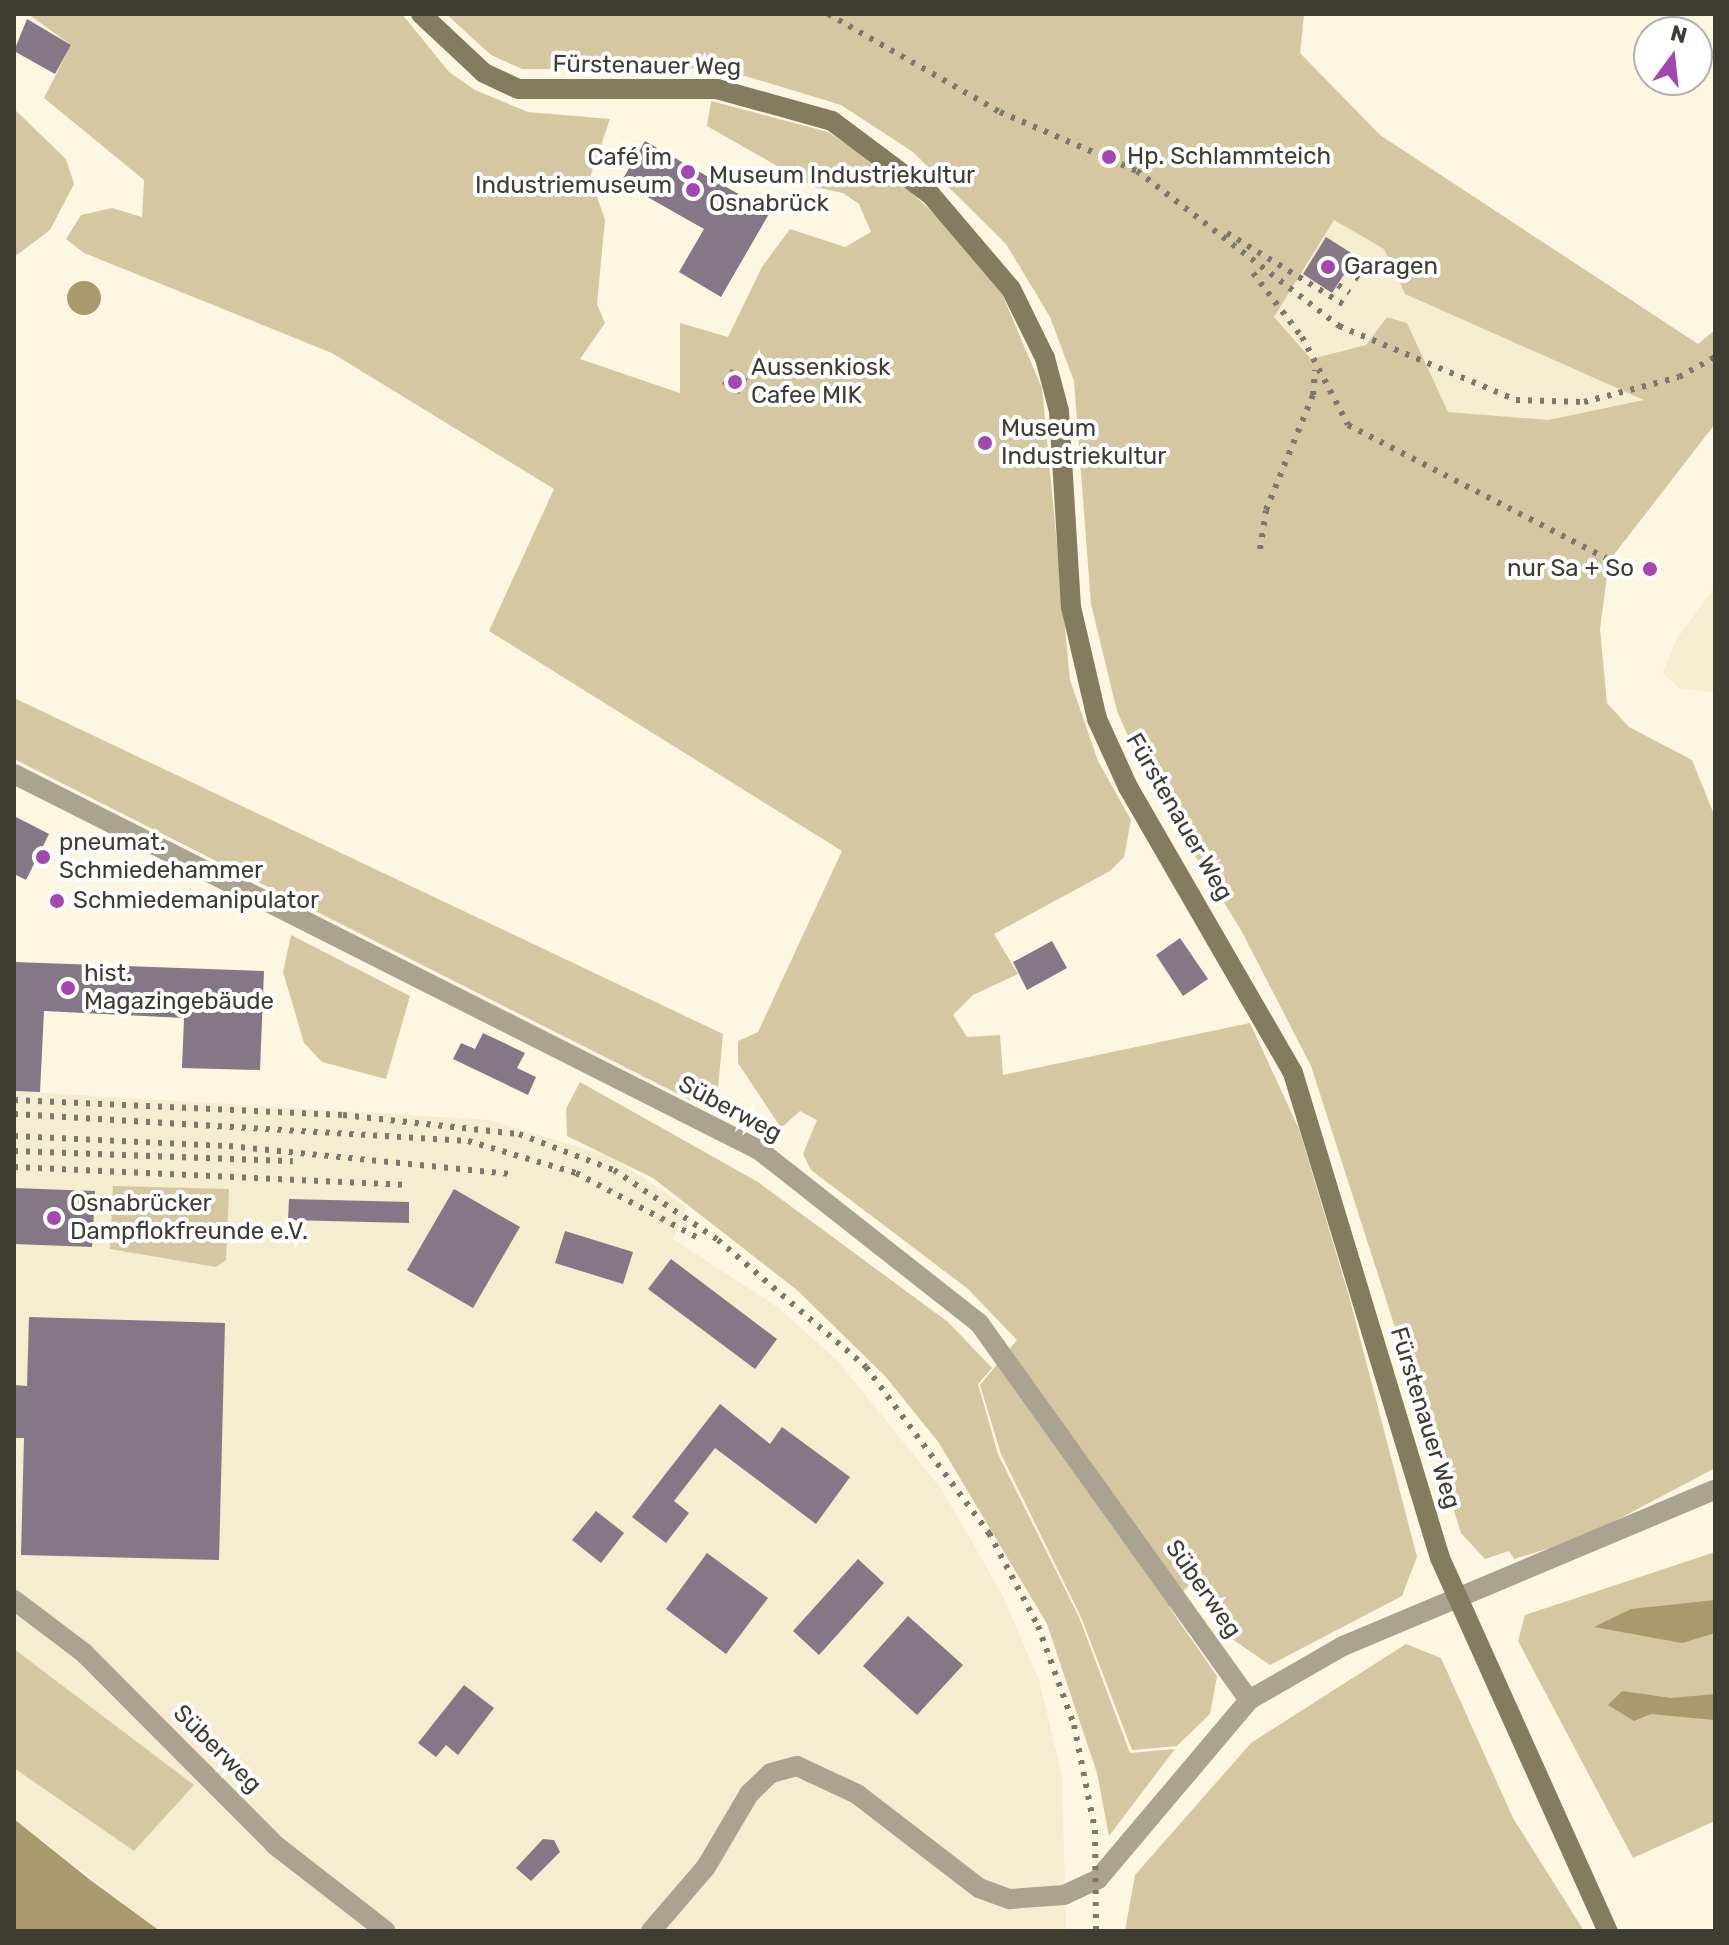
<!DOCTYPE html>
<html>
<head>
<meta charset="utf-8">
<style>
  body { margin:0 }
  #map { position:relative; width:1729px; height:1945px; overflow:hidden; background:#fdf6e1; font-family:Rubik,sans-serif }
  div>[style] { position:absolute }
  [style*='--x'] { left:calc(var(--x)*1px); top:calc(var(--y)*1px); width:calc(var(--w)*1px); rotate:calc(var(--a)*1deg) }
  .built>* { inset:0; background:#f6ecd0 }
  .green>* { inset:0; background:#d4c7a1 }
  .water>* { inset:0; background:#a99a6d }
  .round { border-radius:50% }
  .building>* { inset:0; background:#857786 }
  .street>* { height:20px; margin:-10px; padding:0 10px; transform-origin:10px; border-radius:10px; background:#aaa38f }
  .secondary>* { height:20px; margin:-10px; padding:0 10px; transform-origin:10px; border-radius:10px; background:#857b5e }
  .rail>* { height:6px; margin-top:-3px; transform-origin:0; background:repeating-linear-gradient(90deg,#7d786c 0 4px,transparent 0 12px) }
  .dots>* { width:22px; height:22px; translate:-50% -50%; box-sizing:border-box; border:4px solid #fff; border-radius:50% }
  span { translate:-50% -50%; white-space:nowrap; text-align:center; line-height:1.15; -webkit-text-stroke:8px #fff; paint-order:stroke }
  .street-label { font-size:24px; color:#3f3c34 }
  .poi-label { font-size:24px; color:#3f3c34 }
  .left { translate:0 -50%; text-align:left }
  .right { translate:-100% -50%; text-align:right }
  .frame { position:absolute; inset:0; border:16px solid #3f3c34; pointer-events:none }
  .north { position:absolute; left:1633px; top:16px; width:80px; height:80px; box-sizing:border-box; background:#fff; border:2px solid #b2b1ae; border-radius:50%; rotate:15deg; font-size:22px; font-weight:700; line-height:32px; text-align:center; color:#3f3c34 }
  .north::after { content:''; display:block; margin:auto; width:28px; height:36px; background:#a447b1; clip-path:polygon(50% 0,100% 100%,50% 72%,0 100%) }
</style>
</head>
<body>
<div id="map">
  <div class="built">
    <i style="clip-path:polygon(1334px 220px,1384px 249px,1405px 294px,1645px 400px,1548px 420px,1448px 412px,1407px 323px,1387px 317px,1366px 345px,1310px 359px,1274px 317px)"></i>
    <i style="clip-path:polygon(1715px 587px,1715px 693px,1679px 688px,1663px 673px,1676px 640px)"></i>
    <i style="clip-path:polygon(14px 1091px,489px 1120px,612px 1157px,687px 1207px,673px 1239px,779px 1308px,838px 1361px,942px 1490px,1002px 1594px,1039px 1680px,1062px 1776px,1066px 1931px,160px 1931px,14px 1819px)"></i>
  </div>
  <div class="green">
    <i style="clip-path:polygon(28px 14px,402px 14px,449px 72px,475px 90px,528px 112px,610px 119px,590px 177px,605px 220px,597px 304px,605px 323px,580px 359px,680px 393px,680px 323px,728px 337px,762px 267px,790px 229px,845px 247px,871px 232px,859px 204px,843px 193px,814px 187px,707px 126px,711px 101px,828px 132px,894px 176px,951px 230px,1002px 294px,1042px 388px,1070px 680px,1098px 761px,1131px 820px,1124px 857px,1110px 871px,994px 934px,1018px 974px,973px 995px,953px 1015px,967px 1037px,1000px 1035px,1003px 1075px,1250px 1023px,1299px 1129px,1349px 1296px,1417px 1557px,1402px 1596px,1270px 1665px,1232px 1639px,1192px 1582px,1169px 1607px,1217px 1676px,1210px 1714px,1177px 1746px,1132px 1750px,1081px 1617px,1001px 1454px,980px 1385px,1017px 1340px,968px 1289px,811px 1170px,803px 1154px,817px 1120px,800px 1111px,781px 1128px,738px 1063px,738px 1041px,758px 1032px,842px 851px,489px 631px,554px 489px,332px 353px,84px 253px,66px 239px,81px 215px,112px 208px,142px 217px,144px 180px,44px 98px,71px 45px)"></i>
    <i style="clip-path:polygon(evenodd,446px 14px,1304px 14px,1300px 53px,1380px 135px,1698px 344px,1715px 330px,1715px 424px,1609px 561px,1600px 629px,1607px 703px,1629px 727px,1692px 760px,1715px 817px,1715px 1468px,1583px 1538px,1514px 1559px,1509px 1551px,1485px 1559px,1461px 1533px,1311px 1066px,1241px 930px,1146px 777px,1117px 711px,1091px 604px,1074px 381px,1050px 317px,1006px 244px,913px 152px,841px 105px,719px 68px,522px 69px,491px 55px,446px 14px,1334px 220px,1384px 249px,1405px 294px,1644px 400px,1548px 420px,1448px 412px,1407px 323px,1387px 317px,1366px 345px,1311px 359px,1274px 317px,1334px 220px)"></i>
    <i style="clip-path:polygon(14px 109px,66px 159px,74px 184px,50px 230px,14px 257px)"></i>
    <i style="clip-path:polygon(14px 698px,723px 1034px,717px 1099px,696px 1103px,14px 759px)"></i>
    <i style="clip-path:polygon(291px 935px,410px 996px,386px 1079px,322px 1062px,304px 1043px,283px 972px)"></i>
    <i style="clip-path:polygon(580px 1082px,758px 1182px,948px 1322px,992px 1368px,978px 1384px,998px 1454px,1079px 1617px,1130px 1753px,1175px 1749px,1109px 1836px,1097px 1773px,1047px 1624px,939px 1443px,885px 1376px,797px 1290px,653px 1178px,567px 1136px,566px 1109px)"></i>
    <i style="clip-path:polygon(113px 1186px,229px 1189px,226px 1260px,216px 1267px,110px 1249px)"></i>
    <i style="clip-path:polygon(1715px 1552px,1715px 1821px,1633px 1858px,1518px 1641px,1525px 1615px)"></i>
    <i style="clip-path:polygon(1406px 1644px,1441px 1658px,1513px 1818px,1584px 1931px,1125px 1931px,1135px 1875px,1251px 1743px)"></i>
    <i style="clip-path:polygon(14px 1649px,194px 1785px,134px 1851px,14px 1768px)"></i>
  </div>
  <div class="water">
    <i class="round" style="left:67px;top:281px;width:34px;height:34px"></i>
    <i style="clip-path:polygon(1715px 1600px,1715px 1633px,1682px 1643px,1594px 1627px,1631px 1609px)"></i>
    <i style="clip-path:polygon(1622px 1691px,1671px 1698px,1715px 1694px,1715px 1720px,1651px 1714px,1634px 1721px,1608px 1705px)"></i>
    <i style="clip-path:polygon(14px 1819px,89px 1879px,160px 1931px,14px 1931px)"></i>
  </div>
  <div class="building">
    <i style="clip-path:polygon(27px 19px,71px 45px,55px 74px,14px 51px)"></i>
    <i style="clip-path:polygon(645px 141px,770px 212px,721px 297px,679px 272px,704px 229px,621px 182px)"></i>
    <i style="clip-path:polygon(1326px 237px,1356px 256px,1332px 293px,1303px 274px)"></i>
    <i style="clip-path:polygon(731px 369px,748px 379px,739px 394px,722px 384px)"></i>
    <i style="clip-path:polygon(14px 816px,49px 834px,26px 880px,14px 874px)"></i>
    <i style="clip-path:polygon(1180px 938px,1208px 979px,1183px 996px,1156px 955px)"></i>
    <i style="clip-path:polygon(1052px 941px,1067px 968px,1027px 990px,1013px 962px)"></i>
    <i style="clip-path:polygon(14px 962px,264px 971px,260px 1070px,182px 1068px,184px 1018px,44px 1011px,40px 1092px,14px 1091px)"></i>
    <i style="clip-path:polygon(483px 1033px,525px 1053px,517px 1068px,536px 1077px,528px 1095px,453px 1059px,461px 1043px,475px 1049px)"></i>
    <i style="clip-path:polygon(14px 1188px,95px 1191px,92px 1247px,14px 1244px)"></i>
    <i style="clip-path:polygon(454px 1189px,520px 1227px,473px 1308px,407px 1270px)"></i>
    <i style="clip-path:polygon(289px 1199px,409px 1202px,409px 1223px,288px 1220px)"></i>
    <i style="clip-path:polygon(565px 1231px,633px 1252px,623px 1284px,555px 1263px)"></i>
    <i style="clip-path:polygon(671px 1259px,777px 1339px,755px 1369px,648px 1289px)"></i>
    <i style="clip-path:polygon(29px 1317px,225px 1323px,219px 1560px,21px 1555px,24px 1438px,14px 1438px,14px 1385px,27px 1386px)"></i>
    <i style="clip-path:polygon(720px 1404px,770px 1444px,782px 1427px,850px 1477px,816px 1524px,715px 1448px,674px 1501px,689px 1513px,666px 1543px,632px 1517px)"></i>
    <i style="clip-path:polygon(596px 1511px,624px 1533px,601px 1563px,572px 1540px)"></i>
    <i style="clip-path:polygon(707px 1553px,768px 1598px,726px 1654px,666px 1609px)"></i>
    <i style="clip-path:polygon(858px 1559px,884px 1583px,819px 1655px,793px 1631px)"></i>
    <i style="clip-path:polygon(908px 1616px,963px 1665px,917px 1715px,863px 1666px)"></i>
    <i style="clip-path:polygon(464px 1685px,494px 1708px,458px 1755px,446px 1745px,436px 1757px,418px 1743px)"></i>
    <i style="clip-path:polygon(543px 1839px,554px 1840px,560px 1852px,531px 1881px,516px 1868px)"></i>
  </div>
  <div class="street">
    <i style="--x:14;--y:774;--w:835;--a:26.78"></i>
    <i style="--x:759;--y:1150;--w:280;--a:38.2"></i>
    <i style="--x:979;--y:1323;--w:464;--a:54.4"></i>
    <i style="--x:14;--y:1600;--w:88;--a:37.1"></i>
    <i style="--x:84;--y:1653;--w:271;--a:45.1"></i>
    <i style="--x:275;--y:1845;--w:140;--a:37.8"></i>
    <i style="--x:651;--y:1931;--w:84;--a:-49.3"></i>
    <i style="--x:706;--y:1867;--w:85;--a:-59.5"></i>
    <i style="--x:749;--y:1794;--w:30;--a:-44"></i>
    <i style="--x:771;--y:1773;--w:27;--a:-15"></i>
    <i style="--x:797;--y:1766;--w:66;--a:25"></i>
    <i style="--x:857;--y:1794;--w:154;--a:37.6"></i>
    <i style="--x:979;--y:1888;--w:33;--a:20"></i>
    <i style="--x:1010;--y:1899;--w:54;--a:-4.2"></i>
    <i style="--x:1064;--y:1895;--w:38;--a:-25"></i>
    <i style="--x:1098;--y:1879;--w:234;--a:-49.8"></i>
    <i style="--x:1249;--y:1700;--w:108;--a:-29.9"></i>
    <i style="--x:1343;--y:1646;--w:403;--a:-22.8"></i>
  </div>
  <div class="secondary">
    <i style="--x:421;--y:14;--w:86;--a:43.1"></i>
    <i style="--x:484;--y:73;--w:38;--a:25"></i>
    <i style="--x:519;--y:89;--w:198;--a:0"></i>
    <i style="--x:717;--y:89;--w:119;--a:15.5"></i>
    <i style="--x:832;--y:121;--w:124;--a:36.8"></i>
    <i style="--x:931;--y:195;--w:123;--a:49.6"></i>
    <i style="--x:1011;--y:289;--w:77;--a:63.8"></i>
    <i style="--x:1045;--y:358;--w:55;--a:75.2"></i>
    <i style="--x:1059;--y:411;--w:196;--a:86.5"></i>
    <i style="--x:1071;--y:607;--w:115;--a:76.9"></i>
    <i style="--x:1097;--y:719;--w:75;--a:65.5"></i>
    <i style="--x:1128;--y:787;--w:330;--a:60"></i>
    <i style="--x:1293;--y:1073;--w:507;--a:73.14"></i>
    <i style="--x:1440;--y:1558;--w:409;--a:65.8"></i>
  </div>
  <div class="rail">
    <i style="--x:828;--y:14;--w:198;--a:29.7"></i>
    <i style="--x:1000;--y:112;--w:149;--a:23.3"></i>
    <i style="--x:1137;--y:171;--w:255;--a:37.5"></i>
    <i style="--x:1339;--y:326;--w:192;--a:22.7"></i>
    <i style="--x:1516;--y:400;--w:68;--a:1.7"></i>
    <i style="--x:1584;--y:402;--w:98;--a:-14.7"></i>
    <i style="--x:1679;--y:377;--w:41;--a:-29.1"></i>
    <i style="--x:1227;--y:233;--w:136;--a:31.5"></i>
    <i style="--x:1346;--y:271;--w:15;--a:32"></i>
    <i style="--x:1253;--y:273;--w:81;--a:52.6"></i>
    <i style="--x:1302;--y:337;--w:99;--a:62.4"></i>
    <i style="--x:1348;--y:425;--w:303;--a:27.3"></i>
    <i style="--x:1338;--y:285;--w:14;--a:34"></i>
    <i style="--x:1260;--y:549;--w:39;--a:-81"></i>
    <i style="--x:1266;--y:510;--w:124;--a:-67.8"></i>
    <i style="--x:1313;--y:395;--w:25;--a:-85"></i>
    <i style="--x:14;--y:1100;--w:329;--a:2.6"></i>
    <i style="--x:343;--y:1115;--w:177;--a:6.2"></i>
    <i style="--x:519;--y:1134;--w:102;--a:20.8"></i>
    <i style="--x:614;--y:1170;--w:125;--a:33.9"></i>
    <i style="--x:718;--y:1240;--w:195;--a:40.6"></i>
    <i style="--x:866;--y:1367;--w:207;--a:53.5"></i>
    <i style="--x:989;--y:1533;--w:105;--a:62.2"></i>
    <i style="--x:1038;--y:1626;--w:105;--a:70"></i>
    <i style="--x:1074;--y:1725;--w:107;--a:78.7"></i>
    <i style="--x:1095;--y:1830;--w:101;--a:89.4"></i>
    <i style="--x:14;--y:1114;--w:455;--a:3.4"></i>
    <i style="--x:468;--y:1141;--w:113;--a:16.5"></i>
    <i style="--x:576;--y:1173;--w:143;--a:28"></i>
    <i style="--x:14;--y:1136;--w:215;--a:2.7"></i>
    <i style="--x:229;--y:1146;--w:284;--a:5.7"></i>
    <i style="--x:14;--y:1151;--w:279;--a:2.1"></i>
    <i style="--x:14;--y:1167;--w:390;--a:2.6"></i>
  </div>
  <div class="dots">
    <i style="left:1109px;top:157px;background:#a447b1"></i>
    <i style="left:688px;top:172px;background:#a447b1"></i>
    <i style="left:693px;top:190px;background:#a447b1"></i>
    <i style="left:1328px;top:267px;background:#a447b1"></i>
    <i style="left:735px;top:382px;background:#a447b1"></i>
    <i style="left:985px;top:443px;background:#a447b1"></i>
    <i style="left:1650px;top:569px;background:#a447b1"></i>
    <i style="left:43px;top:857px;background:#a447b1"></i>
    <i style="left:57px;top:901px;background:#a447b1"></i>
    <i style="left:68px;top:988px;background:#a447b1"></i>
    <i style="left:54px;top:1218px;background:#a447b1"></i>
  </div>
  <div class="street-label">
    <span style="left:647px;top:66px;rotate:1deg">Fürstenauer Weg</span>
    <span style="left:1179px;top:817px;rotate:60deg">Fürstenauer Weg</span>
    <span style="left:730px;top:1109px;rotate:28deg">Süberweg</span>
    <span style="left:1425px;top:1418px;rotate:73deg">Fürstenauer Weg</span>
    <span style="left:1203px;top:1589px;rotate:55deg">Süberweg</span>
    <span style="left:217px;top:1749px;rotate:45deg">Süberweg</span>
  </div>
  <div class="poi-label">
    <span class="left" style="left:1127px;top:157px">Hp. Schlammteich</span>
    <span class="right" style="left:672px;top:172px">Café im<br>Industriemuseum</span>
    <span class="left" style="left:709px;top:190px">Museum Industriekultur<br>Osnabrück</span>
    <span class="left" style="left:1344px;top:267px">Garagen</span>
    <span class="left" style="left:751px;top:382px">Aussenkiosk<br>Cafee MIK</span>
    <span class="left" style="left:1001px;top:443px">Museum<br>Industriekultur</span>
    <span class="right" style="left:1634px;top:569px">nur Sa + So</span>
    <span class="left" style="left:59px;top:857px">pneumat.<br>Schmiedehammer</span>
    <span class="left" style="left:73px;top:901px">Schmiedemanipulator</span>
    <span class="left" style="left:84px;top:988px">hist.<br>Magazingebäude</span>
    <span class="left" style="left:70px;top:1218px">Osnabrücker<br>Dampflokfreunde e.V.</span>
  </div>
  <div class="frame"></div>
  <div class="north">N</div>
</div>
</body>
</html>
